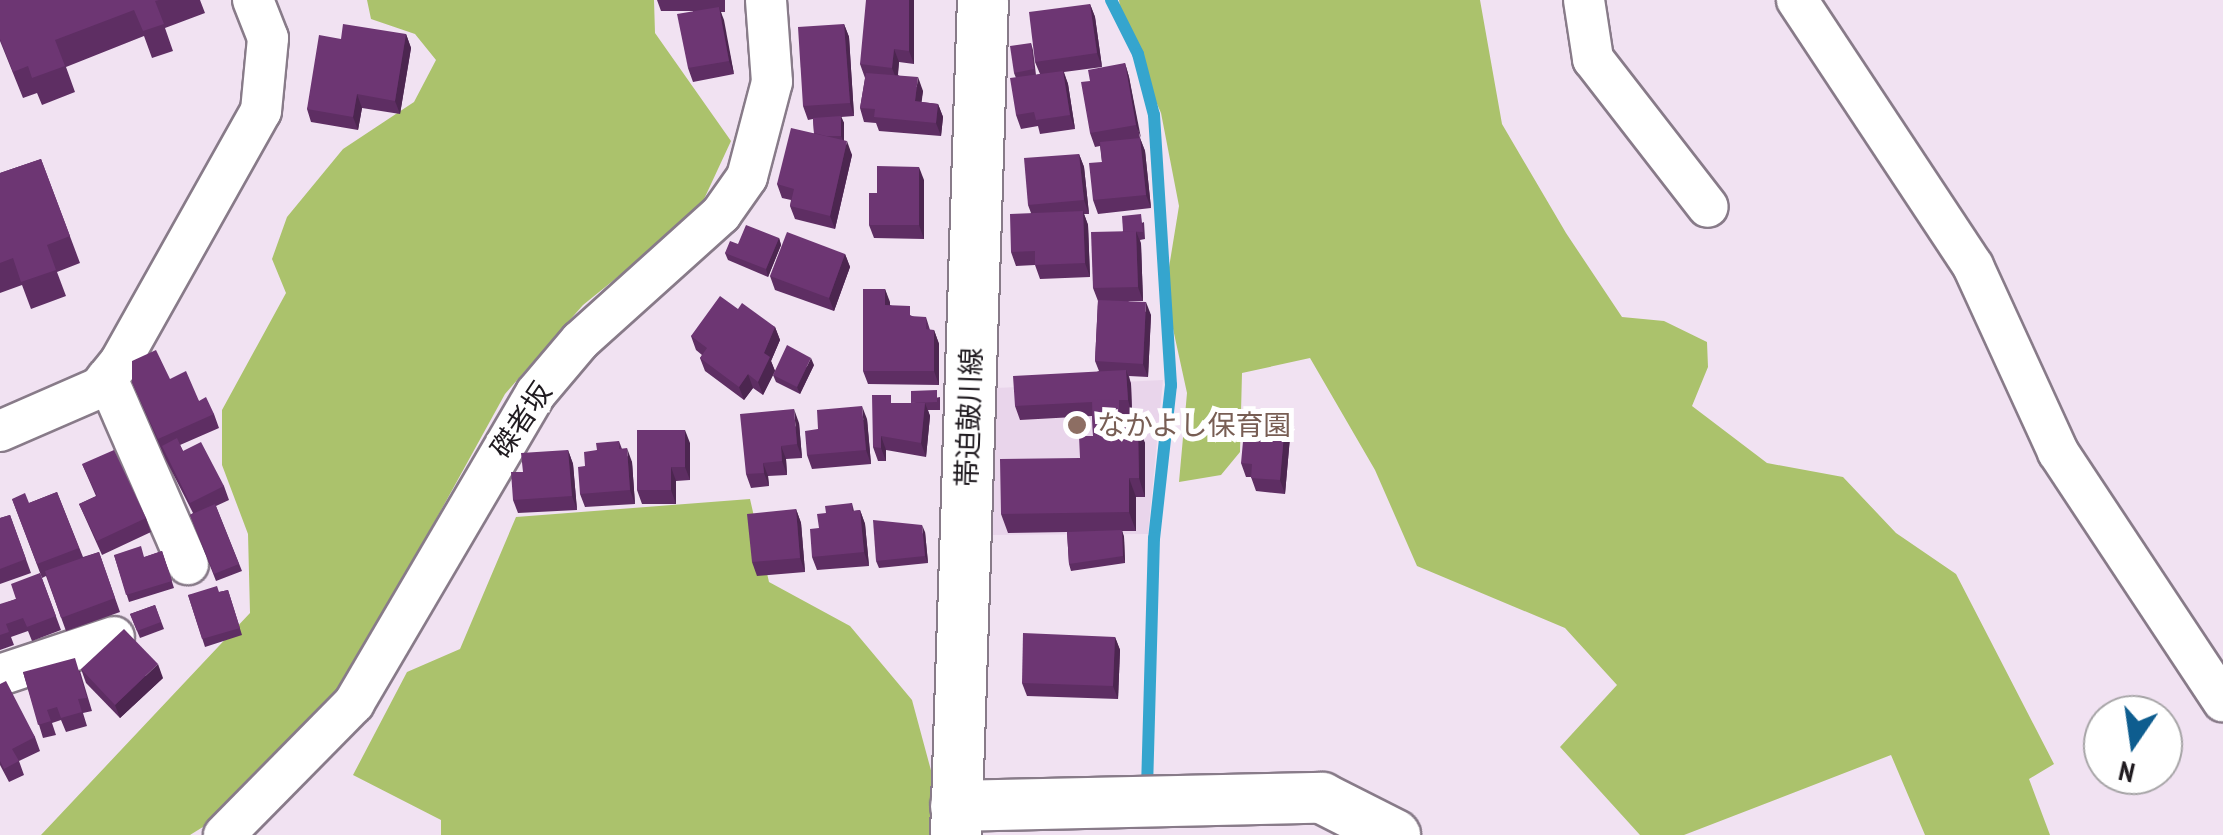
<!DOCTYPE html>
<html>
<head>
<meta charset="utf-8">
<style>
  body { margin:0 }
  #map { position:relative; width:2223px; height:835px; overflow:hidden; background:#f1e2f2; font-family:"PT Sans Narrow","Noto Sans JP",sans-serif }
  div>[style] { position:absolute }
  [style*='--x'] { left:calc(var(--x)*1px); top:calc(var(--y)*1px); width:calc(var(--w)*1px); rotate:calc(var(--a)*1deg) }
  .built>* { inset:0; background:#e9d5eb }
  .forest>* { inset:0; background:#abc26c }
  .stream>* { height:12px; margin:-6px; padding:0 6px; transform-origin:6px; border-radius:6px; background:#35a5ce }
  .roads { filter:drop-shadow(2px 0 #887b89) drop-shadow(-2px 0 #887b89) drop-shadow(0 2px #887b89) drop-shadow(0 -2px #887b89) }
  .minor>* { height:40px; margin:-20px; padding:0 20px; transform-origin:20px; border-radius:20px; background:#fff }
  .tertiary>* { height:50px; margin:-25px; padding:0 25px; transform-origin:25px; border-radius:25px; background:#fff }
  .wall>* { inset:0; background:#5e2e63 }
  .shaded-wall>* { inset:0; background:#4c2650 }
  .building>* { inset:0; background:#6d3673 }
  .dots>* { width:28px; height:28px; translate:-50% -50%; box-sizing:border-box; border:5px solid #fff; border-radius:50% }
  span { translate:-50% -50%; white-space:nowrap; text-align:center; line-height:1.15; -webkit-text-stroke:10px #fff; paint-order:stroke }
  .street-label { font-size:28px; color:#201b20 }
  .education-label { font-size:28px; color:#785e54 }
  .left { translate:0 -50%; text-align:left }
  .north { position:absolute; left:2083px; top:695px; width:100px; height:100px; box-sizing:border-box; background:#fff; border:2px solid #a6a4a6; border-radius:50%; rotate:193deg; font-size:28px; font-weight:700; line-height:40px; text-align:center; color:#201b20 }
  .north::after { content:''; display:block; margin:auto; width:35px; height:45px; background:#0e5d8f; clip-path:polygon(50% 0,100% 100%,50% 72%,0 100%) }
</style>
</head>
<body>
<div id="map">
  <div class="built">
    <i style="clip-path:polygon(1163px 380px,1148px 534px,990px 535px,995px 388px)"></i>
  </div>
  <div class="forest">
    <i style="clip-path:polygon(367px 0,654px 0,655px 33px,731px 141px,698px 212px,583px 305px,505px 394px,347px 681px,235px 807px,190px 835px,41px 835px,250px 613px,248px 534px,222px 465px,222px 410px,286px 293px,272px 259px,287px 217px,343px 149px,414px 102px,436px 60px,415px 34px,371px 19px)"></i>
    <i style="clip-path:polygon(1119px 0,1480px 0,1502px 124px,1566px 233px,1622px 317px,1664px 321px,1707px 342px,1708px 367px,1692px 406px,1767px 463px,1843px 477px,1896px 533px,1956px 574px,2054px 764px,2029px 779px,2050px 835px,1925px 835px,1891px 755px,1684px 835px,1640px 835px,1560px 747px,1617px 685px,1565px 628px,1417px 566px,1375px 470px,1310px 358px,1242px 373px,1240px 452px,1221px 475px,1179px 482px,1187px 393px,1165px 292px,1179px 206px,1161px 113px,1123px 25px)"></i>
    <i style="clip-path:polygon(750px 499px,769px 582px,850px 626px,912px 700px,936px 789px,934px 835px,441px 835px,441px 820px,353px 775px,407px 672px,460px 649px,516px 517px)"></i>
  </div>
  <div class="stream">
    <i style="--x:1111;--y:0;--w:60;--a:63.4"></i>
    <i style="--x:1138;--y:54;--w:63;--a:75.3"></i>
    <i style="--x:1154;--y:115;--w:271;--a:86.4"></i>
    <i style="--x:1171;--y:385;--w:154;--a:96.3"></i>
    <i style="--x:1154;--y:538;--w:255;--a:91.6"></i>
  </div>
  <div class="roads">
    <div class="minor">
      <i style="--x:1584;--y:0;--w:60;--a:81.3"></i>
      <i style="--x:1593;--y:59;--w:187;--a:52.2"></i>
      <i style="--x:1797;--y:0;--w:319;--a:56.5"></i>
      <i style="--x:1973;--y:266;--w:205;--a:65.4"></i>
      <i style="--x:2058;--y:452;--w:299;--a:56.5"></i>
      <i style="--x:107;--y:378;--w:203;--a:66.5"></i>
      <i style="--x:0;--y:431;--w:108;--a:-23.5"></i>
      <i style="--x:99;--y:388;--w:33;--a:-51"></i>
      <i style="--x:120;--y:362;--w:288;--a:-60.7"></i>
      <i style="--x:261;--y:111;--w:73;--a:-84.5"></i>
      <i style="--x:268;--y:38;--w:41;--a:-111.5"></i>
      <i style="--x:0;--y:675;--w:120;--a:-18.4"></i>
      <i style="--x:224;--y:835;--w:185;--a:-45.4"></i>
      <i style="--x:354;--y:703;--w:359;--a:-59.6"></i>
      <i style="--x:536;--y:393;--w:68;--a:-49.8"></i>
      <i style="--x:580;--y:341;--w:190;--a:-42"></i>
      <i style="--x:721;--y:214;--w:45;--a:-54.9"></i>
      <i style="--x:747;--y:177;--w:98;--a:-75.3"></i>
      <i style="--x:772;--y:82;--w:82;--a:-94.2"></i>
    </div>
    <div class="tertiary">
      <i style="--x:956;--y:806;--w:366;--a:-1.3"></i>
      <i style="--x:1322;--y:798;--w:82;--a:26.9"></i>
      <i style="--x:956;--y:835;--w:835;--a:-88.15"></i>
    </div>
  </div>
  <div class="wall">
    <i style="clip-path:polygon(0 0,200px 0,205px 13px,165px 28px,173px 51px,152px 58px,144px 36px,66px 67px,75px 92px,42px 105px,37px 93px,23px 98px,0 41px)"></i>
    <i style="clip-path:polygon(657px 0,725px 0,725px 12px,721px 12px,734px 74px,693px 82px,688px 68px,693px 11px,661px 11px)"></i>
    <i style="clip-path:polygon(914px 0,914px 64px,899px 62px,898px 75px,923px 91px,921px 102px,938px 104px,943px 117px,941px 136px,879px 131px,876px 123px,864px 122px,860px 108px,865px 78px,860px 64px)"></i>
    <i style="clip-path:polygon(1090px 4px,1095px 17px,1102px 67px,1064px 72px,1068px 84px,1075px 129px,1040px 134px,1038px 126px,1021px 129px,1016px 115px,1016px 78px,1014px 73px,1031px 43px,1033px 50px,1036px 75px,1040px 74px,1035px 62px)"></i>
    <i style="clip-path:polygon(844px 24px,849px 37px,854px 116px,841px 117px,844px 123px,844px 141px,852px 155px,835px 229px,795px 219px,790px 206px,791px 200px,782px 198px,777px 184px,814px 133px,813px 119px,808px 120px,803px 106px)"></i>
    <i style="clip-path:polygon(406px 34px,411px 48px,400px 114px,362px 108px,358px 130px,311px 122px,307px 109px,341px 39px)"></i>
    <i style="clip-path:polygon(1125px 63px,1129px 77px,1140px 138px,1145px 151px,1151px 208px,1098px 214px,1093px 200px,1102px 162px,1100px 146px,1095px 147px,1090px 133px,1090px 81px)"></i>
    <i style="clip-path:polygon(1079px 154px,1084px 167px,1089px 214px,1084px 214px,1088px 225px,1090px 277px,1040px 279px,1035px 265px,1016px 266px,1011px 252px,1031px 213px,1028px 205px)"></i>
    <i style="clip-path:polygon(41px 159px,80px 263px,57px 272px,66px 296px,31px 309px,22px 285px,0 293px,0 173px)"></i>
    <i style="clip-path:polygon(924px 180px,924px 239px,874px 238px,869px 225px,877px 193px)"></i>
    <i style="clip-path:polygon(1144px 222px,1145px 239px,1140px 240px,1141px 244px,1143px 301px,1128px 301px,1151px 315px,1148px 377px,1129px 376px,1131px 384px,1132px 414px,1124px 414px,1145px 443px,1145px 497px,1136px 497px,1136px 531px,1122px 531px,1124px 537px,1125px 563px,1071px 571px,1069px 564px,1067px 532px,1008px 533px,1001px 514px,1080px 458px,1093px 436px,1092px 416px,1020px 420px,1015px 406px,1099px 371px,1095px 361px,1098px 301px,1093px 288px,1123px 231px)"></i>
    <i style="clip-path:polygon(779px 238px,781px 245px,768px 277px,728px 260px,725px 253px,738px 244px)"></i>
    <i style="clip-path:polygon(845px 254px,850px 267px,834px 311px,775px 290px,770px 276px)"></i>
    <i style="clip-path:polygon(885px 289px,890px 305px,914px 317px,926px 317px,930px 330px,934px 330px,939px 344px,939px 385px,868px 384px,863px 371px)"></i>
    <i style="clip-path:polygon(738px 309px,775px 327px,780px 340px,771px 361px,775px 371px,763px 395px,753px 388px,744px 400px,705px 371px,700px 358px,702px 355px,696px 350px,691px 336px)"></i>
    <i style="clip-path:polygon(814px 365px,800px 394px,776px 382px,773px 375px)"></i>
    <i style="clip-path:polygon(170px 379px,199px 401px,214px 414px,219px 428px,180px 445px,183px 451px,224px 486px,229px 500px,216px 506px,242px 571px,216px 581px,190px 515px,193px 513px,166px 460px,132px 382px)"></i>
    <i style="clip-path:polygon(940px 397px,940px 410px,928px 410px,930px 416px,926px 457px,886px 450px,886px 461px,878px 461px,873px 447px,893px 403px,911px 403px)"></i>
    <i style="clip-path:polygon(867px 419px,871px 464px,812px 469px,807px 455px,818px 429px)"></i>
    <i style="clip-path:polygon(799px 423px,802px 458px,786px 459px,787px 475px,768px 476px,769px 486px,751px 488px,746px 474px)"></i>
    <i style="clip-path:polygon(1290px 437px,1285px 494px,1256px 491px,1251px 477px,1246px 477px,1241px 463px)"></i>
    <i style="clip-path:polygon(619px 441px,622px 449px,632px 462px,635px 504px,585px 507px,580px 494px,585px 466px,597px 450px)"></i>
    <i style="clip-path:polygon(690px 443px,690px 480px,676px 481px,676px 504px,642px 504px,637px 490px)"></i>
    <i style="clip-path:polygon(568px 450px,573px 464px,577px 510px,518px 513px,513px 500px,523px 472px)"></i>
    <i style="clip-path:polygon(82px 464px,146px 518px,151px 532px,102px 555px,79px 504px,96px 496px)"></i>
    <i style="clip-path:polygon(57px 492px,83px 557px,99px 552px,120px 612px,66px 631px,46px 576px,42px 578px,12px 499px,29px 503px)"></i>
    <i style="clip-path:polygon(852px 503px,854px 511px,860px 510px,865px 524px,869px 566px,817px 570px,812px 557px,819px 528px,826px 513px)"></i>
    <i style="clip-path:polygon(796px 509px,801px 523px,805px 572px,757px 576px,752px 562px)"></i>
    <i style="clip-path:polygon(10px 515px,31px 573px,0 584px,0 518px)"></i>
    <i style="clip-path:polygon(925px 532px,928px 563px,879px 568px,876px 561px)"></i>
    <i style="clip-path:polygon(162px 551px,174px 588px,129px 602px,114px 555px,145px 557px)"></i>
    <i style="clip-path:polygon(40px 573px,61px 630px,32px 641px,28px 631px,11px 637px,14px 645px,0 650px,0 605px,16px 599px)"></i>
    <i style="clip-path:polygon(228px 590px,242px 635px,205px 647px,188px 595px,219px 592px)"></i>
    <i style="clip-path:polygon(155px 605px,164px 629px,140px 638px,130px 614px)"></i>
    <i style="clip-path:polygon(1115px 637px,1120px 650px,1118px 699px,1027px 696px,1022px 683px)"></i>
    <i style="clip-path:polygon(81px 669px,163px 678px,120px 718px,86px 683px)"></i>
    <i style="clip-path:polygon(80px 671px,92px 711px,83px 713px,87px 726px,66px 732px,61px 720px,52px 723px,56px 735px,43px 738px,23px 672px)"></i>
    <i style="clip-path:polygon(0 684px,35px 737px,40px 751px,19px 761px,24px 775px,9px 782px,0 765px)"></i>
  </div>
  <div class="shaded-wall">
    <i style="clip-path:polygon(909px 0,914px 0,914px 64px,909px 51px)"></i>
    <i style="clip-path:polygon(1090px 4px,1095px 17px,1102px 67px,1097px 53px)"></i>
    <i style="clip-path:polygon(719px 7px,724px 20px,734px 74px,729px 61px)"></i>
    <i style="clip-path:polygon(844px 24px,849px 37px,854px 116px,850px 103px)"></i>
    <i style="clip-path:polygon(406px 34px,411px 48px,400px 114px,395px 101px)"></i>
    <i style="clip-path:polygon(894px 49px,899px 62px,897px 81px,892px 68px)"></i>
    <i style="clip-path:polygon(1125px 63px,1129px 77px,1141px 138px,1136px 125px)"></i>
    <i style="clip-path:polygon(1063px 71px,1068px 84px,1075px 129px,1070px 115px)"></i>
    <i style="clip-path:polygon(918px 77px,923px 91px,920px 115px,915px 101px)"></i>
    <i style="clip-path:polygon(357px 94px,362px 108px,358px 130px,353px 117px)"></i>
    <i style="clip-path:polygon(938px 104px,943px 117px,941px 136px,936px 123px)"></i>
    <i style="clip-path:polygon(841px 116px,844px 123px,844px 143px,841px 136px)"></i>
    <i style="clip-path:polygon(1140px 138px,1145px 151px,1151px 208px,1146px 195px)"></i>
    <i style="clip-path:polygon(847px 141px,852px 155px,835px 229px,830px 216px)"></i>
    <i style="clip-path:polygon(1079px 154px,1084px 167px,1089px 214px,1084px 200px)"></i>
    <i style="clip-path:polygon(919px 167px,924px 180px,924px 239px,919px 225px)"></i>
    <i style="clip-path:polygon(1083px 211px,1088px 225px,1090px 277px,1085px 263px)"></i>
    <i style="clip-path:polygon(1136px 231px,1141px 244px,1143px 301px,1138px 287px)"></i>
    <i style="clip-path:polygon(779px 238px,781px 245px,768px 277px,766px 269px)"></i>
    <i style="clip-path:polygon(845px 254px,850px 267px,834px 311px,829px 298px)"></i>
    <i style="clip-path:polygon(885px 289px,890px 302px,890px 319px,885px 305px)"></i>
    <i style="clip-path:polygon(1146px 302px,1151px 315px,1148px 377px,1143px 364px)"></i>
    <i style="clip-path:polygon(775px 327px,780px 340px,771px 361px,775px 371px,763px 395px,758px 382px,764px 353px)"></i>
    <i style="clip-path:polygon(934px 330px,939px 344px,939px 385px,934px 371px)"></i>
    <i style="clip-path:polygon(811px 358px,814px 365px,800px 394px,797px 387px)"></i>
    <i style="clip-path:polygon(1126px 370px,1131px 384px,1132px 414px,1128px 400px)"></i>
    <i style="clip-path:polygon(748px 374px,753px 388px,744px 400px,739px 387px)"></i>
    <i style="clip-path:polygon(925px 403px,930px 416px,926px 457px,921px 443px)"></i>
    <i style="clip-path:polygon(862px 406px,867px 419px,871px 464px,866px 450px)"></i>
    <i style="clip-path:polygon(794px 409px,799px 423px,802px 458px,797px 444px)"></i>
    <i style="clip-path:polygon(1285px 423px,1290px 437px,1285px 494px,1280px 480px)"></i>
    <i style="clip-path:polygon(1138px 425px,1145px 443px,1145px 497px,1139px 478px)"></i>
    <i style="clip-path:polygon(685px 430px,690px 443px,690px 480px,685px 467px)"></i>
    <i style="clip-path:polygon(881px 436px,886px 450px,886px 461px,881px 448px)"></i>
    <i style="clip-path:polygon(781px 446px,786px 459px,787px 475px,782px 461px)"></i>
    <i style="clip-path:polygon(627px 448px,632px 462px,635px 504px,630px 490px)"></i>
    <i style="clip-path:polygon(568px 450px,573px 464px,577px 510px,572px 496px)"></i>
    <i style="clip-path:polygon(763px 463px,768px 476px,769px 486px,764px 473px)"></i>
    <i style="clip-path:polygon(671px 467px,676px 481px,676px 504px,671px 490px)"></i>
    <i style="clip-path:polygon(1129px 478px,1136px 497px,1136px 531px,1129px 512px)"></i>
    <i style="clip-path:polygon(796px 509px,801px 523px,805px 572px,800px 558px)"></i>
    <i style="clip-path:polygon(860px 510px,865px 524px,869px 566px,864px 552px)"></i>
    <i style="clip-path:polygon(922px 525px,925px 532px,928px 563px,925px 556px)"></i>
    <i style="clip-path:polygon(1122px 530px,1124px 537px,1125px 563px,1123px 556px)"></i>
    <i style="clip-path:polygon(1115px 637px,1120px 650px,1118px 699px,1113px 686px)"></i>
    <i style="clip-path:polygon(158px 664px,163px 678px,120px 718px,115px 705px)"></i>
  </div>
  <div class="building">
    <i style="clip-path:polygon(0 0,159px 0,155px 1px,164px 24px,143px 31px,134px 10px,55px 40px,65px 66px,32px 78px,28px 66px,13px 72px,0 39px)"></i>
    <i style="clip-path:polygon(866px 0,909px 0,909px 51px,894px 49px,892px 68px,860px 64px)"></i>
    <i style="clip-path:polygon(1090px 4px,1097px 53px,1035px 62px,1029px 12px)"></i>
    <i style="clip-path:polygon(719px 7px,729px 61px,688px 68px,677px 14px)"></i>
    <i style="clip-path:polygon(343px 24px,406px 34px,395px 101px,357px 94px,353px 117px,307px 109px,319px 35px,341px 39px)"></i>
    <i style="clip-path:polygon(844px 24px,850px 103px,803px 106px,798px 27px)"></i>
    <i style="clip-path:polygon(1031px 43px,1034px 69px,1014px 73px,1010px 46px)"></i>
    <i style="clip-path:polygon(1125px 63px,1136px 125px,1090px 133px,1081px 82px,1090px 81px,1088px 70px)"></i>
    <i style="clip-path:polygon(1063px 71px,1070px 115px,1036px 120px,1034px 112px,1016px 115px,1010px 78px)"></i>
    <i style="clip-path:polygon(866px 73px,918px 77px,915px 101px,938px 104px,936px 123px,874px 117px,875px 109px,860px 108px)"></i>
    <i style="clip-path:polygon(841px 116px,841px 136px,826px 136px,814px 133px,813px 118px)"></i>
    <i style="clip-path:polygon(791px 128px,847px 141px,830px 216px,790px 206px,794px 189px,777px 184px)"></i>
    <i style="clip-path:polygon(1140px 138px,1146px 195px,1093px 200px,1089px 163px,1102px 162px,1100px 142px)"></i>
    <i style="clip-path:polygon(1079px 154px,1084px 200px,1028px 205px,1024px 158px)"></i>
    <i style="clip-path:polygon(41px 159px,70px 236px,47px 245px,56px 270px,21px 282px,13px 258px,0 263px,0 173px)"></i>
    <i style="clip-path:polygon(877px 166px,919px 167px,919px 225px,869px 225px,869px 193px,877px 193px)"></i>
    <i style="clip-path:polygon(1083px 211px,1085px 263px,1035px 265px,1035px 251px,1011px 252px,1010px 214px)"></i>
    <i style="clip-path:polygon(1141px 214px,1143px 232px,1123px 231px,1122px 216px)"></i>
    <i style="clip-path:polygon(746px 225px,779px 238px,766px 269px,725px 253px,730px 241px,738px 244px)"></i>
    <i style="clip-path:polygon(1136px 231px,1138px 287px,1093px 288px,1091px 232px)"></i>
    <i style="clip-path:polygon(787px 232px,845px 254px,829px 298px,770px 276px)"></i>
    <i style="clip-path:polygon(863px 289px,885px 289px,885px 305px,910px 306px,910px 316px,926px 317px,926px 329px,934px 330px,934px 371px,863px 371px)"></i>
    <i style="clip-path:polygon(720px 296px,738px 309px,742px 303px,775px 327px,764px 353px,770px 357px,758px 382px,748px 374px,739px 387px,700px 358px,707px 348px,691px 336px)"></i>
    <i style="clip-path:polygon(1098px 300px,1146px 302px,1143px 364px,1095px 361px)"></i>
    <i style="clip-path:polygon(787px 345px,811px 358px,797px 387px,773px 375px)"></i>
    <i style="clip-path:polygon(156px 350px,170px 379px,186px 371px,199px 401px,206px 397px,214px 414px,158px 439px,132px 382px,132px 361px)"></i>
    <i style="clip-path:polygon(1126px 370px,1128px 400px,1092px 400px,1092px 402px,1015px 406px,1013px 376px)"></i>
    <i style="clip-path:polygon(937px 390px,937px 402px,911px 403px,911px 391px)"></i>
    <i style="clip-path:polygon(872px 395px,891px 395px,891px 403px,925px 403px,921px 443px,881px 436px,881px 448px,873px 447px)"></i>
    <i style="clip-path:polygon(1119px 399px,1119px 414px,1138px 425px,1139px 478px,1129px 478px,1129px 512px,1001px 514px,1000px 459px,1080px 458px,1079px 436px,1093px 436px,1092px 400px)"></i>
    <i style="clip-path:polygon(862px 406px,866px 450px,807px 455px,805px 431px,818px 429px,817px 410px)"></i>
    <i style="clip-path:polygon(794px 409px,797px 444px,781px 446px,782px 461px,763px 463px,764px 473px,746px 474px,740px 414px)"></i>
    <i style="clip-path:polygon(1245px 420px,1285px 423px,1280px 480px,1251px 478px,1252px 464px,1241px 463px)"></i>
    <i style="clip-path:polygon(637px 430px,685px 430px,685px 467px,671px 467px,671px 490px,637px 490px)"></i>
    <i style="clip-path:polygon(177px 438px,183px 451px,201px 442px,224px 486px,190px 503px,162px 446px)"></i>
    <i style="clip-path:polygon(619px 441px,619px 449px,627px 448px,630px 490px,580px 494px,578px 467px,585px 466px,584px 452px,597px 450px,596px 443px)"></i>
    <i style="clip-path:polygon(114px 450px,146px 518px,97px 541px,79px 504px,97px 496px,82px 464px)"></i>
    <i style="clip-path:polygon(568px 450px,572px 496px,513px 500px,511px 472px,523px 472px,521px 453px)"></i>
    <i style="clip-path:polygon(57px 492px,79px 548px,37px 564px,12px 499px,25px 493px,29px 503px)"></i>
    <i style="clip-path:polygon(852px 503px,852px 511px,860px 510px,864px 552px,812px 557px,810px 529px,819px 528px,817px 514px,826px 513px,825px 506px)"></i>
    <i style="clip-path:polygon(215px 504px,239px 564px,214px 574px,190px 515px)"></i>
    <i style="clip-path:polygon(796px 509px,800px 558px,752px 562px,747px 514px)"></i>
    <i style="clip-path:polygon(10px 515px,26px 559px,0 569px,0 518px)"></i>
    <i style="clip-path:polygon(873px 520px,922px 525px,925px 556px,876px 561px)"></i>
    <i style="clip-path:polygon(1122px 530px,1123px 556px,1069px 564px,1067px 532px)"></i>
    <i style="clip-path:polygon(141px 546px,144px 557px,162px 551px,172px 581px,126px 595px,114px 555px)"></i>
    <i style="clip-path:polygon(99px 552px,115px 598px,61px 618px,45px 571px)"></i>
    <i style="clip-path:polygon(40px 573px,56px 616px,27px 627px,23px 618px,6px 624px,9px 632px,0 635px,0 604px,16px 599px,11px 584px)"></i>
    <i style="clip-path:polygon(217px 586px,219px 592px,228px 590px,240px 628px,202px 639px,188px 595px)"></i>
    <i style="clip-path:polygon(155px 605px,161px 622px,137px 631px,130px 614px)"></i>
    <i style="clip-path:polygon(124px 629px,158px 664px,115px 705px,81px 669px)"></i>
    <i style="clip-path:polygon(1023px 633px,1115px 637px,1113px 686px,1022px 683px)"></i>
    <i style="clip-path:polygon(75px 658px,87px 698px,78px 699px,82px 712px,61px 718px,57px 707px,47px 710px,51px 721px,38px 725px,23px 672px)"></i>
    <i style="clip-path:polygon(6px 681px,35px 737px,12px 749px,19px 761px,4px 769px,0 761px,0 684px)"></i>
  </div>
  <div class="dots">
    <i style="left:1077px;top:425px;background:#8d6e63"></i>
  </div>
  <div class="street-label">
    <span style="left:969px;top:417px;rotate:-88deg">帯迫皷川線</span>
    <span style="left:521px;top:420px;rotate:-56deg">磔者坂</span>
  </div>
  <div class="education-label">
    <span class="left" style="left:1097px;top:425px">なかよし保育園</span>
  </div>
  <div class="north">N</div>
</div>
</body>
</html>
